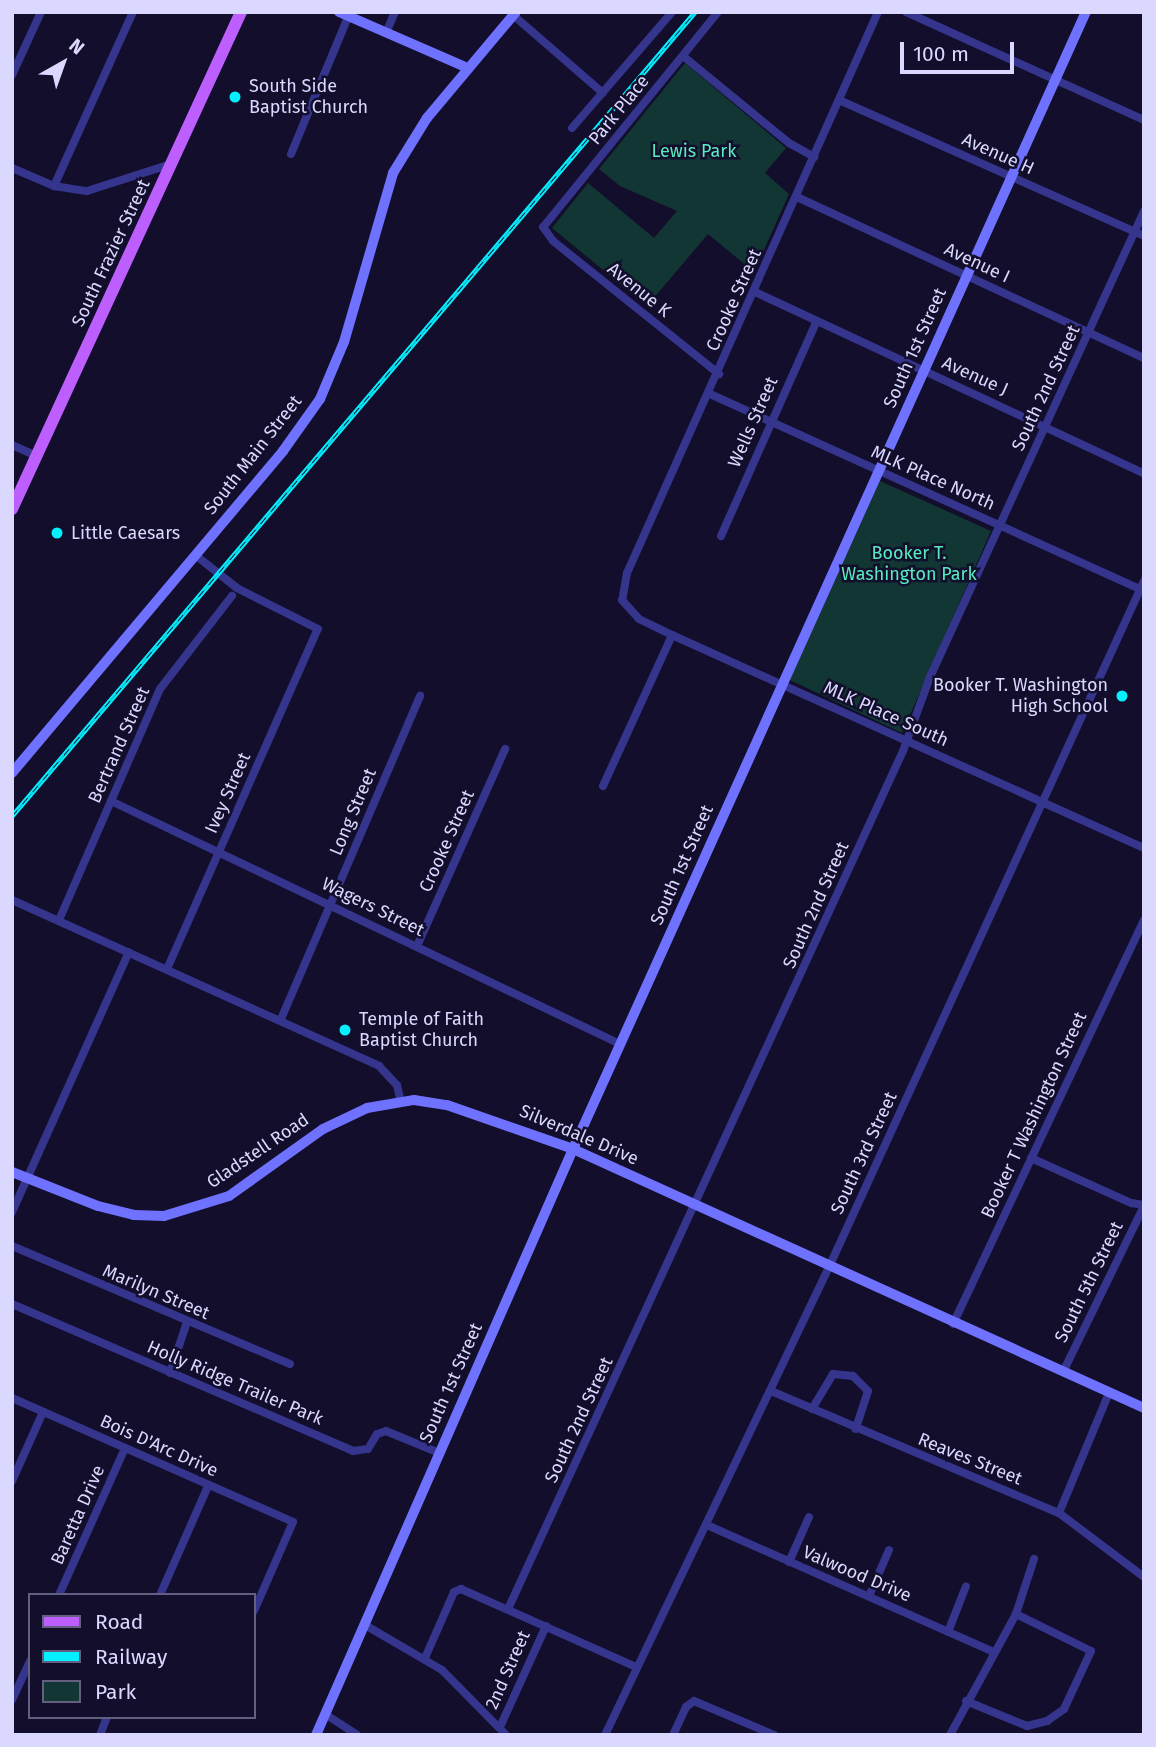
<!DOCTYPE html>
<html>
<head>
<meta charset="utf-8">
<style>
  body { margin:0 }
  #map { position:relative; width:1156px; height:1747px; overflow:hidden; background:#120e2b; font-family:"Fira Sans",sans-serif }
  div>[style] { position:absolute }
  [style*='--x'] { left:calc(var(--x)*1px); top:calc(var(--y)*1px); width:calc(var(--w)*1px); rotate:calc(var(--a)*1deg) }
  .green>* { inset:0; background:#113633 }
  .street>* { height:8px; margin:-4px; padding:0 4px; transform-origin:4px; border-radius:4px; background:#35358e }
  .secondary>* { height:10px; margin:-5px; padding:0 5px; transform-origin:5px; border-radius:5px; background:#6f71ff }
  .primary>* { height:12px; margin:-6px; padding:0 6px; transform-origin:6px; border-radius:6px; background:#bd5fff }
  .rail>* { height:5px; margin-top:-2.5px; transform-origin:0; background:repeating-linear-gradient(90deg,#120e2b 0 8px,#04f0ff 0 16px); box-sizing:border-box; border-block:2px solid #04f0ff }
  .dots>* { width:19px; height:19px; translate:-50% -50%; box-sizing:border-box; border:4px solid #120e2b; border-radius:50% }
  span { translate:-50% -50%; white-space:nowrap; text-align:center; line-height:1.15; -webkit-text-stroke:5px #120e2b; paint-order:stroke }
  .poi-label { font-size:18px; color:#dbd8ff }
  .left { translate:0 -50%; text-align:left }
  .right { translate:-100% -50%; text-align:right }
  .street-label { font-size:18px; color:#dbd8ff }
  .park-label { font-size:18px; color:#58ebc0 }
  .frame { position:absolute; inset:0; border:14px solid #dbd8ff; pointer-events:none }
  .legend { position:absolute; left:28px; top:1593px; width:228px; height:126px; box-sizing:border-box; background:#120e2b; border:2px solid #625f80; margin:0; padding:9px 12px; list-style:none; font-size:21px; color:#dbd8ff }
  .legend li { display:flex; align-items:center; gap:14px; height:35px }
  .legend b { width:35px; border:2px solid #625f80 }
  .north { position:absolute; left:28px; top:28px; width:70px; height:70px; -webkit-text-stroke:5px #120e2b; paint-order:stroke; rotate:40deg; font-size:19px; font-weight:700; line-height:28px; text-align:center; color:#dbd8ff }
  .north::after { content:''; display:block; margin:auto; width:24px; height:32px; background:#dbd8ff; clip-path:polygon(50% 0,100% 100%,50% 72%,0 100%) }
  .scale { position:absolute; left:900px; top:42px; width:114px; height:32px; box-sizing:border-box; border:4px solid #dbd8ff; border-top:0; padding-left:9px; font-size:21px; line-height:24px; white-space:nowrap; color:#dbd8ff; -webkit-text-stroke:5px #120e2b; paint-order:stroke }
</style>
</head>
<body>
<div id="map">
  <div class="green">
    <div style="clip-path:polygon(685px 63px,786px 148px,765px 173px,789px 194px,754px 272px,708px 234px,647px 306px,552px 228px,588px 183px,654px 238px,677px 211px,620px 186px,599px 169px)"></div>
    <div style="clip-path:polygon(880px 481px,991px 531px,902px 733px,790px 680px)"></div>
  </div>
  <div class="street">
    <div style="--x:718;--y:12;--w:277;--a:129.1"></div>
    <div style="--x:543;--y:227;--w:17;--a:54"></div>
    <div style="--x:553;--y:241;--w:213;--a:38.7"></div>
    <div style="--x:878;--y:12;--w:615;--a:114.1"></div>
    <div style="--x:627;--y:573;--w:27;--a:100"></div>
    <div style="--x:622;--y:600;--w:25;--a:48"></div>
    <div style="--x:639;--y:619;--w:37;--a:26"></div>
    <div style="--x:672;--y:635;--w:518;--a:24.29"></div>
    <div style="--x:906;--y:12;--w:261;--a:24.4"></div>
    <div style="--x:513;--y:15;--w:119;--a:40.9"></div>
    <div style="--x:386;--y:33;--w:23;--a:-67"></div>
    <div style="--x:683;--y:56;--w:137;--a:39.4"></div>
    <div style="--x:789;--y:143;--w:29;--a:29"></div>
    <div style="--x:12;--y:75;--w:69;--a:-65.3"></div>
    <div style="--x:839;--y:100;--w:334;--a:24"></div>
    <div style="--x:572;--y:128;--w:153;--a:-49.2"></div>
    <div style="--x:291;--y:154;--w:148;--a:-67.4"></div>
    <div style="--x:12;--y:168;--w:46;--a:23.2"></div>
    <div style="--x:54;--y:186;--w:33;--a:9"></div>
    <div style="--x:87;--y:191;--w:88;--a:-17.8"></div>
    <div style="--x:54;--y:186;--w:191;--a:-65.6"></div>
    <div style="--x:797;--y:197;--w:383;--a:24.9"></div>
    <div style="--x:755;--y:292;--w:429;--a:25"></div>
    <div style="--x:710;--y:394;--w:477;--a:24.4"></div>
    <div style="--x:12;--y:445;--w:27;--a:24"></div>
    <div style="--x:721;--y:536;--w:233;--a:-66"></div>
    <div style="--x:603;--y:786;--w:166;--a:-65.4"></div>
    <div style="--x:111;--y:801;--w:564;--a:25.52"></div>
    <div style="--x:12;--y:900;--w:403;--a:24.3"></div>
    <div style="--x:379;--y:1066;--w:26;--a:47"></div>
    <div style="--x:397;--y:1085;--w:17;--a:77"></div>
    <div style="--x:59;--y:920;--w:252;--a:-66.4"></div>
    <div style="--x:160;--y:689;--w:118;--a:-52.3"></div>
    <div style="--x:417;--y:946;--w:216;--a:-65.9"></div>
    <div style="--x:167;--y:969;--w:372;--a:-66.1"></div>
    <div style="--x:318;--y:629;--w:91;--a:-153.2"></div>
    <div style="--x:237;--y:588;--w:53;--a:-141.8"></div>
    <div style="--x:281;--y:1019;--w:352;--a:-66.7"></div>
    <div style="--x:1031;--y:1158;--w:110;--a:24.2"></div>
    <div style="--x:1131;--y:1203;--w:13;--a:9"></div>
    <div style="--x:12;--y:1212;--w:285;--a:-65.8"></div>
    <div style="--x:12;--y:1246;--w:302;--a:23"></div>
    <div style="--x:12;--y:1304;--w:371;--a:23.3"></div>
    <div style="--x:353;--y:1451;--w:15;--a:-8"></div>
    <div style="--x:368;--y:1449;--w:17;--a:-59"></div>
    <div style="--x:377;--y:1434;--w:9;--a:-18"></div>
    <div style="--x:386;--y:1431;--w:57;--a:22.5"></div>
    <div style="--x:953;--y:1324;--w:447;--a:-64.7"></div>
    <div style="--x:1063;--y:1372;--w:185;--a:-64"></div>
    <div style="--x:170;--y:1373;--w:54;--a:-71.6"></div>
    <div style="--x:771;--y:1391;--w:313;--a:23"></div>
    <div style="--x:1059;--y:1513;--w:106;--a:37"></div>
    <div style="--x:12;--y:1398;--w:307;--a:23.8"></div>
    <div style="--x:293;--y:1522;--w:97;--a:113.7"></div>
    <div style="--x:812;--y:1409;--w:41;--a:-59"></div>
    <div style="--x:833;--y:1374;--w:20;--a:6"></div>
    <div style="--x:853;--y:1376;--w:21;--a:45"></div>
    <div style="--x:868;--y:1391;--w:40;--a:108"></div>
    <div style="--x:12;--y:1481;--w:76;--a:-65.8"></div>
    <div style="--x:1059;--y:1513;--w:130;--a:-67.4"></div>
    <div style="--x:707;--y:1525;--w:314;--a:23.9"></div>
    <div style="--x:789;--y:1562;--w:49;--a:-66"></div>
    <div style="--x:59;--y:1595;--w:161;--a:-65.8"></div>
    <div style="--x:160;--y:1595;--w:119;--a:-66.2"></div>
    <div style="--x:869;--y:1596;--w:50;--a:-66.5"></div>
    <div style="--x:508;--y:1609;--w:945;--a:-65.28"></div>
    <div style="--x:903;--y:751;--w:79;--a:-70"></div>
    <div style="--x:930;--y:677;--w:513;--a:-65.33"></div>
    <div style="--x:365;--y:1625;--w:89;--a:30.3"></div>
    <div style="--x:442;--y:1670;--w:91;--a:45.4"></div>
    <div style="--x:948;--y:1632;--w:49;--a:-68.6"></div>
    <div style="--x:425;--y:1658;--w:72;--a:-66.3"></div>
    <div style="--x:454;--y:1592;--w:8;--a:-23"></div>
    <div style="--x:461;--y:1589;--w:192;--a:24"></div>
    <div style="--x:12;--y:1700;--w:43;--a:-65.2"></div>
    <div style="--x:966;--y:1701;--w:66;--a:22.3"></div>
    <div style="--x:1027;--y:1726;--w:21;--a:-14"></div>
    <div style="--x:1047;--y:1721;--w:21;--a:-35"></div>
    <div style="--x:1064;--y:1709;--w:64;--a:-65"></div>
    <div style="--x:1091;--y:1651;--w:84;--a:-153.7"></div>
    <div style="--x:325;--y:1714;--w:38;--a:33"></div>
    <div style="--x:500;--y:1727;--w:111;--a:-65.5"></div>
    <div style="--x:100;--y:1735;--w:19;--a:-69"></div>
    <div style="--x:605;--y:1735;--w:519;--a:-64.42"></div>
    <div style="--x:829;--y:1267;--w:755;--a:-65.34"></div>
    <div style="--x:673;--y:1735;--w:31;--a:-65"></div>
    <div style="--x:686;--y:1707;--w:10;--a:-37"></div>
    <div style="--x:694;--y:1701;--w:87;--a:23"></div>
    <div style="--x:950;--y:1735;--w:138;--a:-61.4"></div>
    <div style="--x:1016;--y:1614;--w:58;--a:-71.9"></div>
  </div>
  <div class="secondary">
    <div style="--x:339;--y:12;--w:141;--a:23.5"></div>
    <div style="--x:12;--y:773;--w:421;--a:-49.9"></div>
    <div style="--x:283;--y:451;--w:64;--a:-54.6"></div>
    <div style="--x:320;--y:399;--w:62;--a:-67.2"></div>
    <div style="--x:344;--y:342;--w:176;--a:-73.8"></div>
    <div style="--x:393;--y:173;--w:65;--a:-58.3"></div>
    <div style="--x:427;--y:118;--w:138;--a:-50"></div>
    <div style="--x:12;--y:1172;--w:92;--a:21.6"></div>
    <div style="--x:98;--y:1206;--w:37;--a:14"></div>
    <div style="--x:134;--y:1215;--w:30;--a:2"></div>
    <div style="--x:164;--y:1216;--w:68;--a:-17.1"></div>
    <div style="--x:229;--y:1196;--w:115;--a:-35.5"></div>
    <div style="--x:323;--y:1129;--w:49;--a:-25.5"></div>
    <div style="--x:367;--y:1108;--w:48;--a:-9.7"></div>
    <div style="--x:414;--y:1100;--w:33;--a:9"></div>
    <div style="--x:447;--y:1105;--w:133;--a:19.2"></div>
    <div style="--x:573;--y:1149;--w:627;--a:24.4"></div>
    <div style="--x:316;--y:1735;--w:640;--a:-66.32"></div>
    <div style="--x:573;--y:1149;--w:1247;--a:-65.72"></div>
  </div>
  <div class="primary">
    <div style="--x:12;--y:509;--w:547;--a:-65.26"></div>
  </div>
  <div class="rail">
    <div style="--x:12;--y:816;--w:1055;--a:-49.65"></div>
  </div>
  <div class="dots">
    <div style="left:235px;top:97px;background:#04f0ff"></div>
    <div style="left:57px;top:533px;background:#04f0ff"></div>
    <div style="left:1122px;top:696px;background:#04f0ff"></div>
    <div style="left:345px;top:1030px;background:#04f0ff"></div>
  </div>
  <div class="poi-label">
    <span class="left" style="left:249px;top:97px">South Side<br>Baptist Church</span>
    <span class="left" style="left:71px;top:533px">Little Caesars</span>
    <span class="right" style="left:1108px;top:696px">Booker T. Washington<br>High School</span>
    <span class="left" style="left:359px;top:1030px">Temple of Faith<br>Baptist Church</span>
  </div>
  <div class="street-label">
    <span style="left:619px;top:110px;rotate:-51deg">Park Place</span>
    <span style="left:998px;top:154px;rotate:24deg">Avenue H</span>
    <span style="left:111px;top:253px;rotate:-65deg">South Frazier Street</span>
    <span style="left:977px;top:263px;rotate:25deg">Avenue I</span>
    <span style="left:639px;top:290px;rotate:39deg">Avenue K</span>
    <span style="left:734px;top:300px;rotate:-66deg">Crooke Street</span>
    <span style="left:915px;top:348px;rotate:-66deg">South 1st Street</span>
    <span style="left:975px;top:376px;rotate:24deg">Avenue J</span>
    <span style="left:1046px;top:388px;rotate:-65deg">South 2nd Street</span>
    <span style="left:753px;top:422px;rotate:-66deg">Wells Street</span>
    <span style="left:253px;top:455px;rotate:-52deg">South Main Street</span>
    <span style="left:933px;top:478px;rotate:24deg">MLK Place North</span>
    <span style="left:886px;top:714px;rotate:24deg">MLK Place South</span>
    <span style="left:119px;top:745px;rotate:-66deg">Bertrand Street</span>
    <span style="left:228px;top:793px;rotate:-66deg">Ivey Street</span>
    <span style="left:353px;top:812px;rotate:-67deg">Long Street</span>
    <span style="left:447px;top:841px;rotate:-66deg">Crooke Street</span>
    <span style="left:682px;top:865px;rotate:-66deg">South 1st Street</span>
    <span style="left:816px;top:905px;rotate:-66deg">South 2nd Street</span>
    <span style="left:373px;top:907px;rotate:26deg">Wagers Street</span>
    <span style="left:1034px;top:1115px;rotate:-65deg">Booker T Washington Street</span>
    <span style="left:579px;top:1135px;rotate:23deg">Silverdale Drive</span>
    <span style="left:258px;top:1151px;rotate:-34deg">Gladstell Road</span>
    <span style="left:864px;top:1153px;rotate:-65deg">South 3rd Street</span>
    <span style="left:1089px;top:1282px;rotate:-64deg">South 5th Street</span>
    <span style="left:156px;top:1292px;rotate:23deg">Marilyn Street</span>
    <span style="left:235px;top:1383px;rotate:23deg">Holly Ridge Trailer Park</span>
    <span style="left:451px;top:1383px;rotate:-66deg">South 1st Street</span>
    <span style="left:579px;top:1420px;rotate:-65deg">South 2nd Street</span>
    <span style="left:159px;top:1446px;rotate:24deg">Bois D'Arc Drive</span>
    <span style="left:970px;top:1459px;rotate:22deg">Reaves Street</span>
    <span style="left:78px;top:1515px;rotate:-66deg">Baretta Drive</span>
    <span style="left:857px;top:1574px;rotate:23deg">Valwood Drive</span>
    <span style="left:508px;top:1670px;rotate:-66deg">2nd Street</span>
  </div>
  <div class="park-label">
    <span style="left:694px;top:151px">Lewis Park</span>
    <span style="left:909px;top:564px">Booker T.<br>Washington Park</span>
  </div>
  <div class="frame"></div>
  <ul class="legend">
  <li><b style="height:9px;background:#bd5fff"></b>Road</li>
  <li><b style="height:9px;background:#04f0ff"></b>Railway</li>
  <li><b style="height:19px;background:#113633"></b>Park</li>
  </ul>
  <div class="north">N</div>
  <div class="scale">100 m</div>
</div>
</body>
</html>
